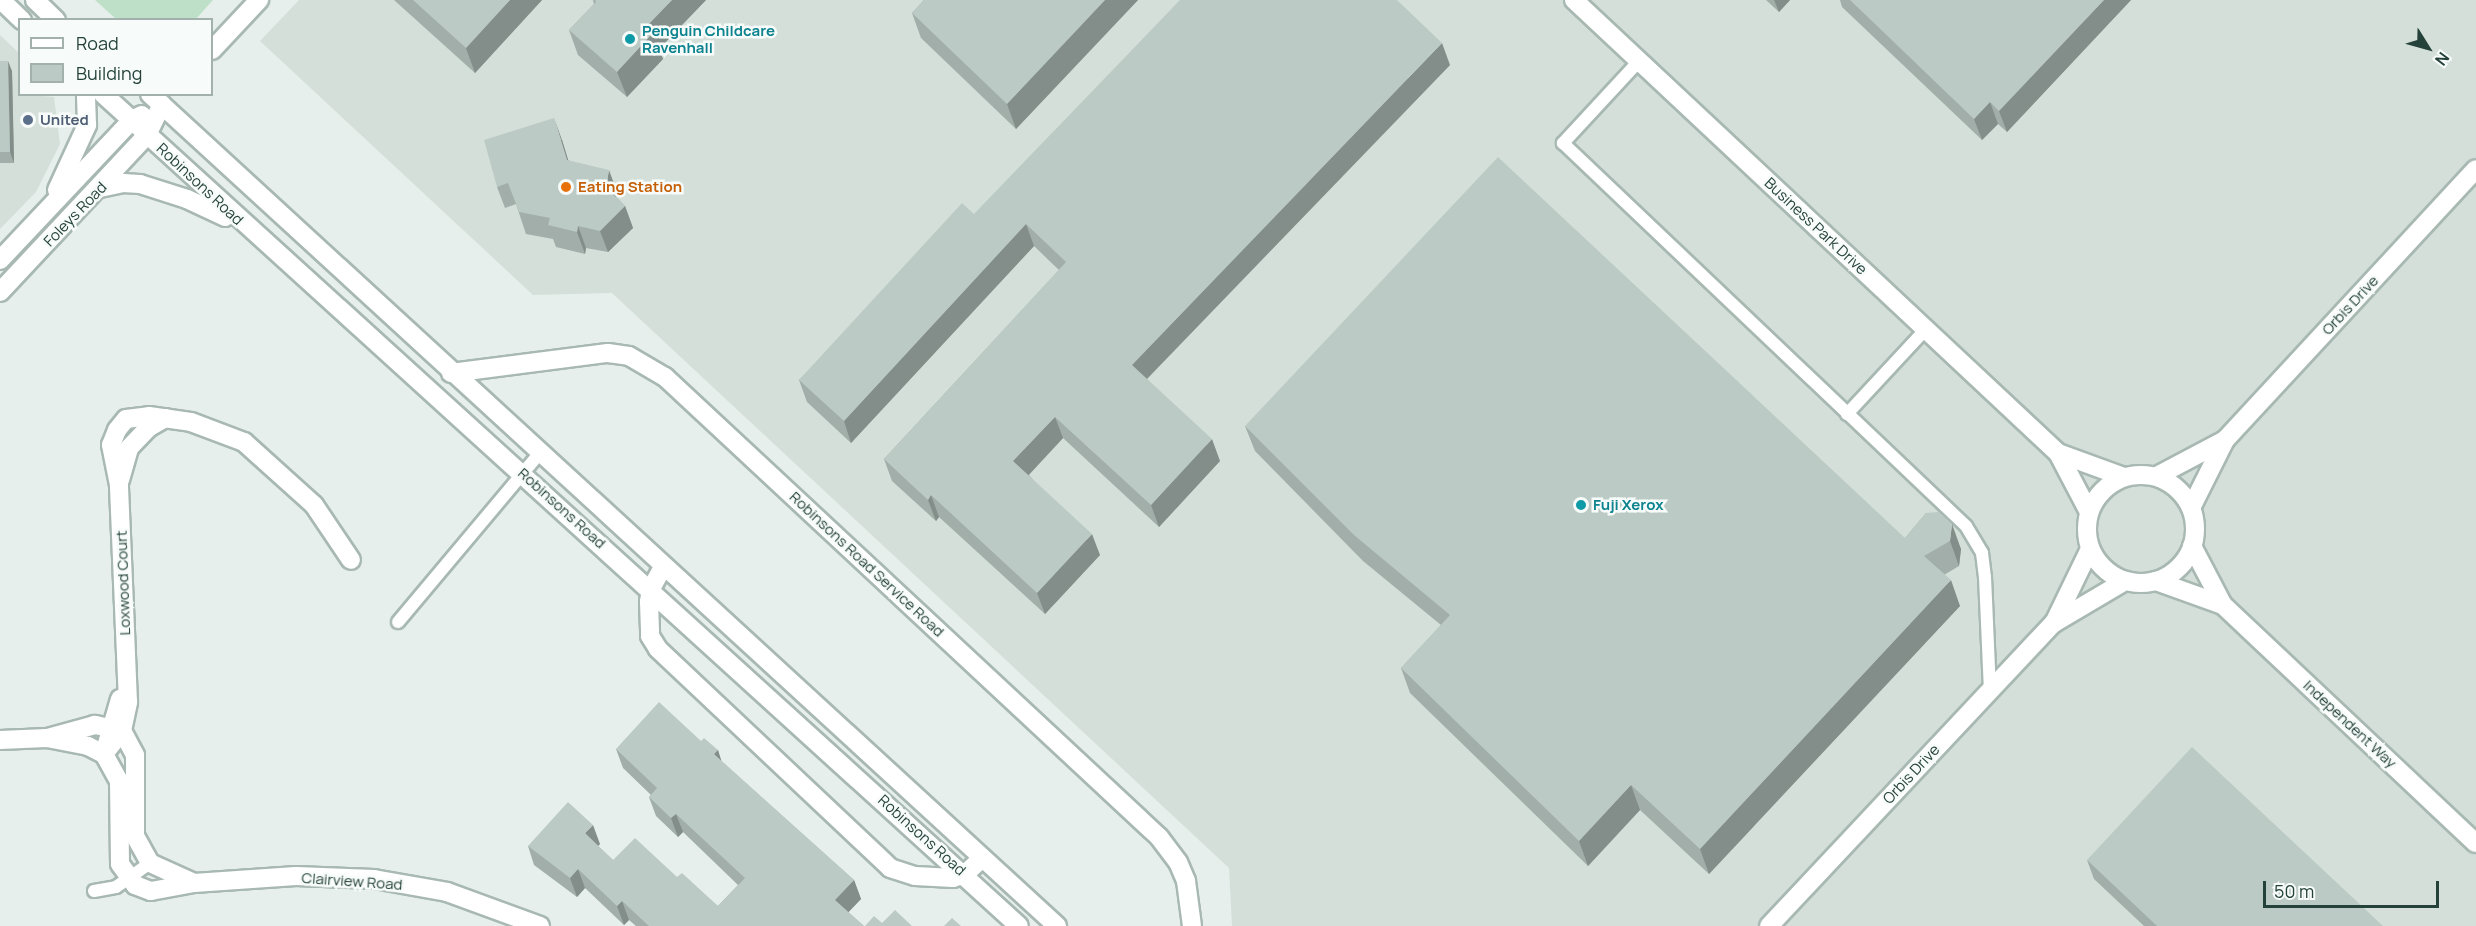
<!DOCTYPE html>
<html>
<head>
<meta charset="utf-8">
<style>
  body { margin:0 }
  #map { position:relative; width:2476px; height:926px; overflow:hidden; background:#e6efeb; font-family:Manrope,sans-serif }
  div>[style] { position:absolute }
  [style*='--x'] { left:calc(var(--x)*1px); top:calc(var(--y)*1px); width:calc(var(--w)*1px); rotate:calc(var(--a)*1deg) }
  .built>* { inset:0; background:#d4dfda }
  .green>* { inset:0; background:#bfe0c8 }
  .roads { filter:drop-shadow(2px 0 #a8b8b2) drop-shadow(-2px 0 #a8b8b2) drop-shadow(0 2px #a8b8b2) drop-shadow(0 -2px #a8b8b2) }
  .lane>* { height:12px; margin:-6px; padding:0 6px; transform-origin:6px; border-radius:6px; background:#fff }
  .street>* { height:18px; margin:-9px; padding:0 9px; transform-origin:9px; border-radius:9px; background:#fff }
  .street>.ring { margin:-9px; padding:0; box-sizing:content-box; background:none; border:18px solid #fff; border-radius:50% }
  .secondary>* { height:18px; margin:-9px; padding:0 9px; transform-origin:9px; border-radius:9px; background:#fff }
  .wall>* { inset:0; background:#a1aea9 }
  .shaded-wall>* { inset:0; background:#838d89 }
  .building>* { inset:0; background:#bbcac4 }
  .dots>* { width:16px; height:16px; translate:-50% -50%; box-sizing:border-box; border:3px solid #f7fbf9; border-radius:50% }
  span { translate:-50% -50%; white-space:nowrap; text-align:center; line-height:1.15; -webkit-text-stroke:5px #f7fbf9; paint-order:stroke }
  .culture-label { font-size:15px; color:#0d838f; font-weight:700 }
  .left { translate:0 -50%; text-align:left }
  .service-label { font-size:15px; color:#4e5e75; font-weight:700 }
  .street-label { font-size:15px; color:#24423a }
  .food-label { font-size:15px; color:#c56008; font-weight:700 }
  .legend { position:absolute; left:18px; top:18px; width:195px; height:78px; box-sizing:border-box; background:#f7fbf9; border:2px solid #a3b1ad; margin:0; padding:8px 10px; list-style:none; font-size:18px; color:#24423a }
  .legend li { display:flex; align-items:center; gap:12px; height:30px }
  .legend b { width:30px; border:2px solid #a3b1ad }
  .north { position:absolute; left:2398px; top:18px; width:60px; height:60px; -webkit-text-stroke:4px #f7fbf9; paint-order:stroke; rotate:127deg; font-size:16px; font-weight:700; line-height:24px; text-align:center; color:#24423a }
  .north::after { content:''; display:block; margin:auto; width:21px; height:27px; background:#24423a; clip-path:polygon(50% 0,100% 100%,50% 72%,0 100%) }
  .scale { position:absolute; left:2263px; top:881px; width:176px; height:27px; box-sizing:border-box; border:3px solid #24423a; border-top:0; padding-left:8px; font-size:18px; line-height:21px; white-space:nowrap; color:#24423a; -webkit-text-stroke:4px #f7fbf9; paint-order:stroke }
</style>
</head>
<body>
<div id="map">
  <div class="built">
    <div style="clip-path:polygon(299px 0,2476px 0,2476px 926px,1232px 926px,1229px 868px,612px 293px,533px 295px,260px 41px)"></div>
    <div style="clip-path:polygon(0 35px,19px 53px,20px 94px,54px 97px,60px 144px,36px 192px,0 229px)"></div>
  </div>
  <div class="green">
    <div style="clip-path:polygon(95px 0,213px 0,195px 20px,116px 19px)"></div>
  </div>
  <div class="roads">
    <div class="lane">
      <div style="--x:1639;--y:61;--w:112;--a:132.8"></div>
      <div style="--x:1563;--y:143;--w:556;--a:43.54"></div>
      <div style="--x:1966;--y:526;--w:31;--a:59"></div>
      <div style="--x:1982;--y:553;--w:24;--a:83"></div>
      <div style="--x:1985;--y:577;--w:114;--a:87.5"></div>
      <div style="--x:1847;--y:414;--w:116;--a:-47.1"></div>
      <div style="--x:398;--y:622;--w:219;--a:-50"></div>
      <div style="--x:94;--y:891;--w:22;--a:-10"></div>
      <div style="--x:116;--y:887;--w:42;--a:-35.2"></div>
    </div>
    <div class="street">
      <div style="--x:1574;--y:0;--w:663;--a:43.11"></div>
      <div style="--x:2058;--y:453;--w:67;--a:62.3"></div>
      <div style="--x:212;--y:50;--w:69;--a:-46.8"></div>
      <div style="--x:451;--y:373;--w:158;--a:-7.3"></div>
      <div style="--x:608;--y:353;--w:21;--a:8"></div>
      <div style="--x:629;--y:356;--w:42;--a:30.3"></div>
      <div style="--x:665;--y:377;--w:675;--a:42.96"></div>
      <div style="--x:1159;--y:837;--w:31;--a:53"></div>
      <div style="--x:1178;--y:862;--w:21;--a:67"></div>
      <div style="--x:1186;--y:881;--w:45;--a:82.4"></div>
      <div style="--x:2058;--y:453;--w:70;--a:20"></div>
      <div class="ring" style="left:2087px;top:475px;width:90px;height:90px"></div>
      <div style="--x:2157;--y:476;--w:77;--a:-27.9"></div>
      <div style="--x:120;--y:480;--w:33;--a:-74"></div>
      <div style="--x:129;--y:448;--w:28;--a:-46"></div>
      <div style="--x:148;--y:428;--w:20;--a:-30"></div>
      <div style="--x:2191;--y:508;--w:76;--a:-63.4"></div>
      <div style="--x:2225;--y:440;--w:369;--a:-47.2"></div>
      <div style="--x:2192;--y:546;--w:67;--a:62.3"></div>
      <div style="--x:2223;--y:605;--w:347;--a:43.3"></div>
      <div style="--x:663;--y:567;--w:25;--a:119"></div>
      <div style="--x:651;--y:589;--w:13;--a:99"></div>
      <div style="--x:649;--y:602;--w:34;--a:88"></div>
      <div style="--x:650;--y:636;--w:15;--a:58"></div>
      <div style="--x:658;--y:649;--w:319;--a:43.3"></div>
      <div style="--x:890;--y:868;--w:26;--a:18"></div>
      <div style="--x:915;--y:876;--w:38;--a:3"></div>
      <div style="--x:953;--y:878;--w:13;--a:-18"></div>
      <div style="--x:965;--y:874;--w:23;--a:-43"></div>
      <div style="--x:2156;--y:581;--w:71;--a:19.7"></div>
      <div style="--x:2054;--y:623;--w:82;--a:-30.6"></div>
      <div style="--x:120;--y:699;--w:57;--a:106.2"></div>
      <div style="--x:104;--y:754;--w:31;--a:61"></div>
      <div style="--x:119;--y:781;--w:83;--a:89.3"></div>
      <div style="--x:120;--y:864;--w:26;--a:54"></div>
      <div style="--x:135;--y:885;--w:17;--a:21"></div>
      <div style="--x:151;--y:891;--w:44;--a:-10.5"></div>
      <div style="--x:194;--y:883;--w:102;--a:-3.9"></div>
      <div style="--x:296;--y:876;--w:78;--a:2.2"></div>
      <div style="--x:374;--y:879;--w:74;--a:10.1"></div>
      <div style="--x:447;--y:892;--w:99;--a:20.1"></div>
      <div style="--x:0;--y:740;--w:47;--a:-2.4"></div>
      <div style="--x:47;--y:738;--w:42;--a:11"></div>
      <div style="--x:88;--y:746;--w:18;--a:27"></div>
      <div style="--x:104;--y:754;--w:29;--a:-52"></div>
      <div style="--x:122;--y:731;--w:28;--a:-167"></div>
      <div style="--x:95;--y:725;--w:50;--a:164.8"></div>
      <div style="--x:194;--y:883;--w:48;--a:-155.6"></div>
      <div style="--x:150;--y:863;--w:31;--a:-119"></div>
      <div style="--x:135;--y:836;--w:81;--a:-90"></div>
      <div style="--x:135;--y:755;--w:27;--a:-118"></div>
      <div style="--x:122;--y:731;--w:30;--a:-78"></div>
      <div style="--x:128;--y:702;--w:217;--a:-92.4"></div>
      <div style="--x:119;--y:485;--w:41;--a:-101.3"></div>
      <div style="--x:111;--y:445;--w:16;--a:-68"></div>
      <div style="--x:117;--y:430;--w:14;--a:-51"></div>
      <div style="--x:126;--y:419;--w:23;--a:-7"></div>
      <div style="--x:149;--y:416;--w:42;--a:8.1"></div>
      <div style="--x:191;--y:422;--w:57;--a:20.7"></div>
      <div style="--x:244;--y:442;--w:94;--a:42"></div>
      <div style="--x:314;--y:505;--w:66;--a:56.1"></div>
      <div style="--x:1769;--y:926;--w:416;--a:-46.8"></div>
      <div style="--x:2054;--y:623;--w:82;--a:-64.1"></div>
    </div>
    <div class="secondary">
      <div style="--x:1;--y:0;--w:29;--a:44"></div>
      <div style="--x:35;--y:0;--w:29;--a:44"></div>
      <div style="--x:103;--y:94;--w:1237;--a:42.25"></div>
      <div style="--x:150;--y:94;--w:1231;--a:42.53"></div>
      <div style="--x:100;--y:188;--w:24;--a:-12"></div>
      <div style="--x:123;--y:183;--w:17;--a:3"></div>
      <div style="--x:140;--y:184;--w:49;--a:17.7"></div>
      <div style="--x:187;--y:199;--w:42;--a:25.3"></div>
      <div style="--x:57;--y:190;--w:72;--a:-65.2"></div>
      <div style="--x:87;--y:125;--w:31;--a:-92"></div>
      <div style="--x:0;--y:260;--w:192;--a:-46.7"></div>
      <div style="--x:132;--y:120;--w:11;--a:-27"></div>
      <div style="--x:0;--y:292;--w:215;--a:-46.9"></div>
      <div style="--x:147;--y:135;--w:34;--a:-64"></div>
    </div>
  </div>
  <div class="wall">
    <div style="clip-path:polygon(394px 0,542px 0,475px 73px)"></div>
    <div style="clip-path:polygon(593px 0,706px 0,659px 49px,663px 59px,627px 97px,578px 55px,569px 30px,594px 4px)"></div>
    <div style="clip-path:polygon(924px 0,1138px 0,1016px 129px,921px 38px,912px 13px)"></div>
    <div style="clip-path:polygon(1766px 0,1790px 0,1779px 12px)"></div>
    <div style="clip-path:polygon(1840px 0,2131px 0,2007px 132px,1998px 124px,1982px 140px,1842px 7px)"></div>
    <div style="clip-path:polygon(0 61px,12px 71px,14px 163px,0 163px)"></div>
    <div style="clip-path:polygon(1450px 65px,1147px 379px,1220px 461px,1159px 527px,1063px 438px,1029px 475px,1100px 555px,1045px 614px,939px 517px,936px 521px,892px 481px,884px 459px,1059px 270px,1034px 246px,851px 443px,807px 402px,799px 380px,974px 214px)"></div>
    <div style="clip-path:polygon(562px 140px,568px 160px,617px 192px,616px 197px,625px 206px,633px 228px,608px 252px,586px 248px,585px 254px,556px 247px,553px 239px,526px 234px,516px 204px,505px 208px,497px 187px)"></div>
    <div style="clip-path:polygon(1245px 426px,1905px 538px,1926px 513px,1961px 549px,1959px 566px,1944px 575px,1960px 606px,1709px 874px,1640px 810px,1588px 866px,1410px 693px,1401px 668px,1441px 625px,1363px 561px,1255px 451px)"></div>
    <div style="clip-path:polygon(701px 741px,718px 750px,721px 761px,854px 880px,861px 899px,848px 912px,864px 926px,636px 926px,629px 920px,624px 925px,585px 888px,577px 897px,534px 865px,528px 846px,600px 844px,598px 846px,613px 860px,677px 877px,718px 906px,738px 885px,683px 832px,678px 837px,656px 816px,649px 797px,651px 795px,623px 768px,616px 749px)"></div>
    <div style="clip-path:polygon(2087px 860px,2383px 926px,2144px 926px,2094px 879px)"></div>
  </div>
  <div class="shaded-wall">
    <div style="clip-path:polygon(510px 0,542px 0,475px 73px,466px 48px)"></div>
    <div style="clip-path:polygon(672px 0,706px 0,659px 49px,663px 59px,627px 97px,617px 72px,646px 27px)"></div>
    <div style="clip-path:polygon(1105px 0,1138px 0,1016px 129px,1007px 104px)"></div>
    <div style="clip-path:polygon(1774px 0,1790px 0,1779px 12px)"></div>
    <div style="clip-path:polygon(2104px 0,2131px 0,2007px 132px,1999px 111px)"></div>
    <div style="clip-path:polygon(1442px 43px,1450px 65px,1140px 386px,1132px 365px)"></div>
    <div style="clip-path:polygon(8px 61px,12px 71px,14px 163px,10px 152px)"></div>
    <div style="clip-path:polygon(1990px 102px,1998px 124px,1982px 140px,1974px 119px)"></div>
    <div style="clip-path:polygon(554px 118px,562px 140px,575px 182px,567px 160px)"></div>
    <div style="clip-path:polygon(609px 170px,617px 192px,614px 208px,606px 187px)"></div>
    <div style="clip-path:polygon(625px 206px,633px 228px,608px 252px,600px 231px)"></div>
    <div style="clip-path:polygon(1026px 224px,1034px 246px,851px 443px,844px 421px)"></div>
    <div style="clip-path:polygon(578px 226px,586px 248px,585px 254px,577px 232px)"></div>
    <div style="clip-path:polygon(1055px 417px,1063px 438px,1021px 483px,1013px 461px)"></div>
    <div style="clip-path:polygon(1212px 439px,1220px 461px,1159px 527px,1151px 505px)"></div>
    <div style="clip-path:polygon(931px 495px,939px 517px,936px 521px,928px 500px)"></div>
    <div style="clip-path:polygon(1952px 524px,1961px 549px,1959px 566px,1950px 541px)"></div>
    <div style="clip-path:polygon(1092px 534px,1100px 555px,1045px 614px,1037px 593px)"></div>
    <div style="clip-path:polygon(1951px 580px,1960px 606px,1709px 874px,1700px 849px)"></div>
    <div style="clip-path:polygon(718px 750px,724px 769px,714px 754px)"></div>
    <div style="clip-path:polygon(1631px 785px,1640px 810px,1588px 866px,1579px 841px)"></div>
    <div style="clip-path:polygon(676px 814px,683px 832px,678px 837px,671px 818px)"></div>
    <div style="clip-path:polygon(593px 825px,600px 844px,592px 852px,585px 833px)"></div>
    <div style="clip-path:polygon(578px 869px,585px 888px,577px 897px,570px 878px)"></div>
    <div style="clip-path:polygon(854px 880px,861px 899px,842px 919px,835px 900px)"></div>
    <div style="clip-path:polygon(622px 901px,629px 920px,624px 925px,617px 906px)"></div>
  </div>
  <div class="building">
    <div style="clip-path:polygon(413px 0,510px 0,466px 48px)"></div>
    <div style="clip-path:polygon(595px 0,672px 0,646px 27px,653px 33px,617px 72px,569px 30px,596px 2px)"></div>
    <div style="clip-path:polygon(924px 0,1105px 0,1007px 104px,912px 13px)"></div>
    <div style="clip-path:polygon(1180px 0,1397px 0,1442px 43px,1132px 365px,1212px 439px,1151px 505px,1055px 417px,1013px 461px,1092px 534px,1037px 593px,931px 495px,928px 500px,884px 459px,1066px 262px,1026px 224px,844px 421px,799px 380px,962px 203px,974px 214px)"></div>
    <div style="clip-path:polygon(1850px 0,2104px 0,1999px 111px,1990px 102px,1974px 119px)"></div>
    <div style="clip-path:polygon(0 61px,8px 61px,10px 152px,0 152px)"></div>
    <div style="clip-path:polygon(554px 118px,567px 160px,609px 170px,606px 187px,625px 206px,600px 231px,578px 226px,577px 232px,548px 225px,550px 218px,519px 212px,508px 183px,497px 187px,484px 140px)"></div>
    <div style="clip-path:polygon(1498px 157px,1905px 538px,1926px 513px,1938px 512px,1952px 524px,1950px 541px,1924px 556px,1951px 580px,1700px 849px,1631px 785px,1579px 841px,1401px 668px,1450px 615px,1354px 535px,1245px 426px)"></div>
    <div style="clip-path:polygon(659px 702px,701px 741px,704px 738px,718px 750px,714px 754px,854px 880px,835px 900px,864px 926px,649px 926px,622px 901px,617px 906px,578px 869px,570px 878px,528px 846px,568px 802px,593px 825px,585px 833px,613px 860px,635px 838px,677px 877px,682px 873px,718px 906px,745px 878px,676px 814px,671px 818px,649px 797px,657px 788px,616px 749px)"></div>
    <div style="clip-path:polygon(2192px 747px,2383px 926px,2157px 926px,2087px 860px)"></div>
    <div style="clip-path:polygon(895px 910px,912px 926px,865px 926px,874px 916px,882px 923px)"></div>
    <div style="clip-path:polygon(952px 918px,961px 926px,944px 926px)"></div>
  </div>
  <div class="dots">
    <div style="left:630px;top:39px;background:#0f9aa8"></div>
    <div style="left:28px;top:120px;background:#5c6f8a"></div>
    <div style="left:566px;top:187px;background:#e8710a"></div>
    <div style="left:1581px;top:505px;background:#0f9aa8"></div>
  </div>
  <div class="culture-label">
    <span class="left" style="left:642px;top:39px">Penguin Childcare<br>Ravenhall</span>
    <span class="left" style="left:1593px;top:505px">Fuji Xerox</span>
  </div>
  <div class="service-label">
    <span class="left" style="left:40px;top:120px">United</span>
  </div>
  <div class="street-label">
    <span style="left:200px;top:184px;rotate:43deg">Robinsons Road</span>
    <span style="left:75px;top:214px;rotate:-46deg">Foleys Road</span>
    <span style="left:1816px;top:226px;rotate:43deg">Business Park Drive</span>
    <span style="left:2350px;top:305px;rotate:-47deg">Orbis Drive</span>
    <span style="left:562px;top:508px;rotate:42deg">Robinsons Road</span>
    <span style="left:867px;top:564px;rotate:43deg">Robinsons Road Service Road</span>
    <span style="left:123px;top:583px;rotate:-92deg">Loxwood Court</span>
    <span style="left:2350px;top:724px;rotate:43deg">Independent Way</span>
    <span style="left:1911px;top:774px;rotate:-47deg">Orbis Drive</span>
    <span style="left:922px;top:835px;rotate:42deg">Robinsons Road</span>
    <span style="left:352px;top:881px;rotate:4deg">Clairview Road</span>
  </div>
  <div class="food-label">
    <span class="left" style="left:578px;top:187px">Eating Station</span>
  </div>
  <ul class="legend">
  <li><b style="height:8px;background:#fff"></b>Road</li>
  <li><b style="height:16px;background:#bbcac4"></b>Building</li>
  </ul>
  <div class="north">N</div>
  <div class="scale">50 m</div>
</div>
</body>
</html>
